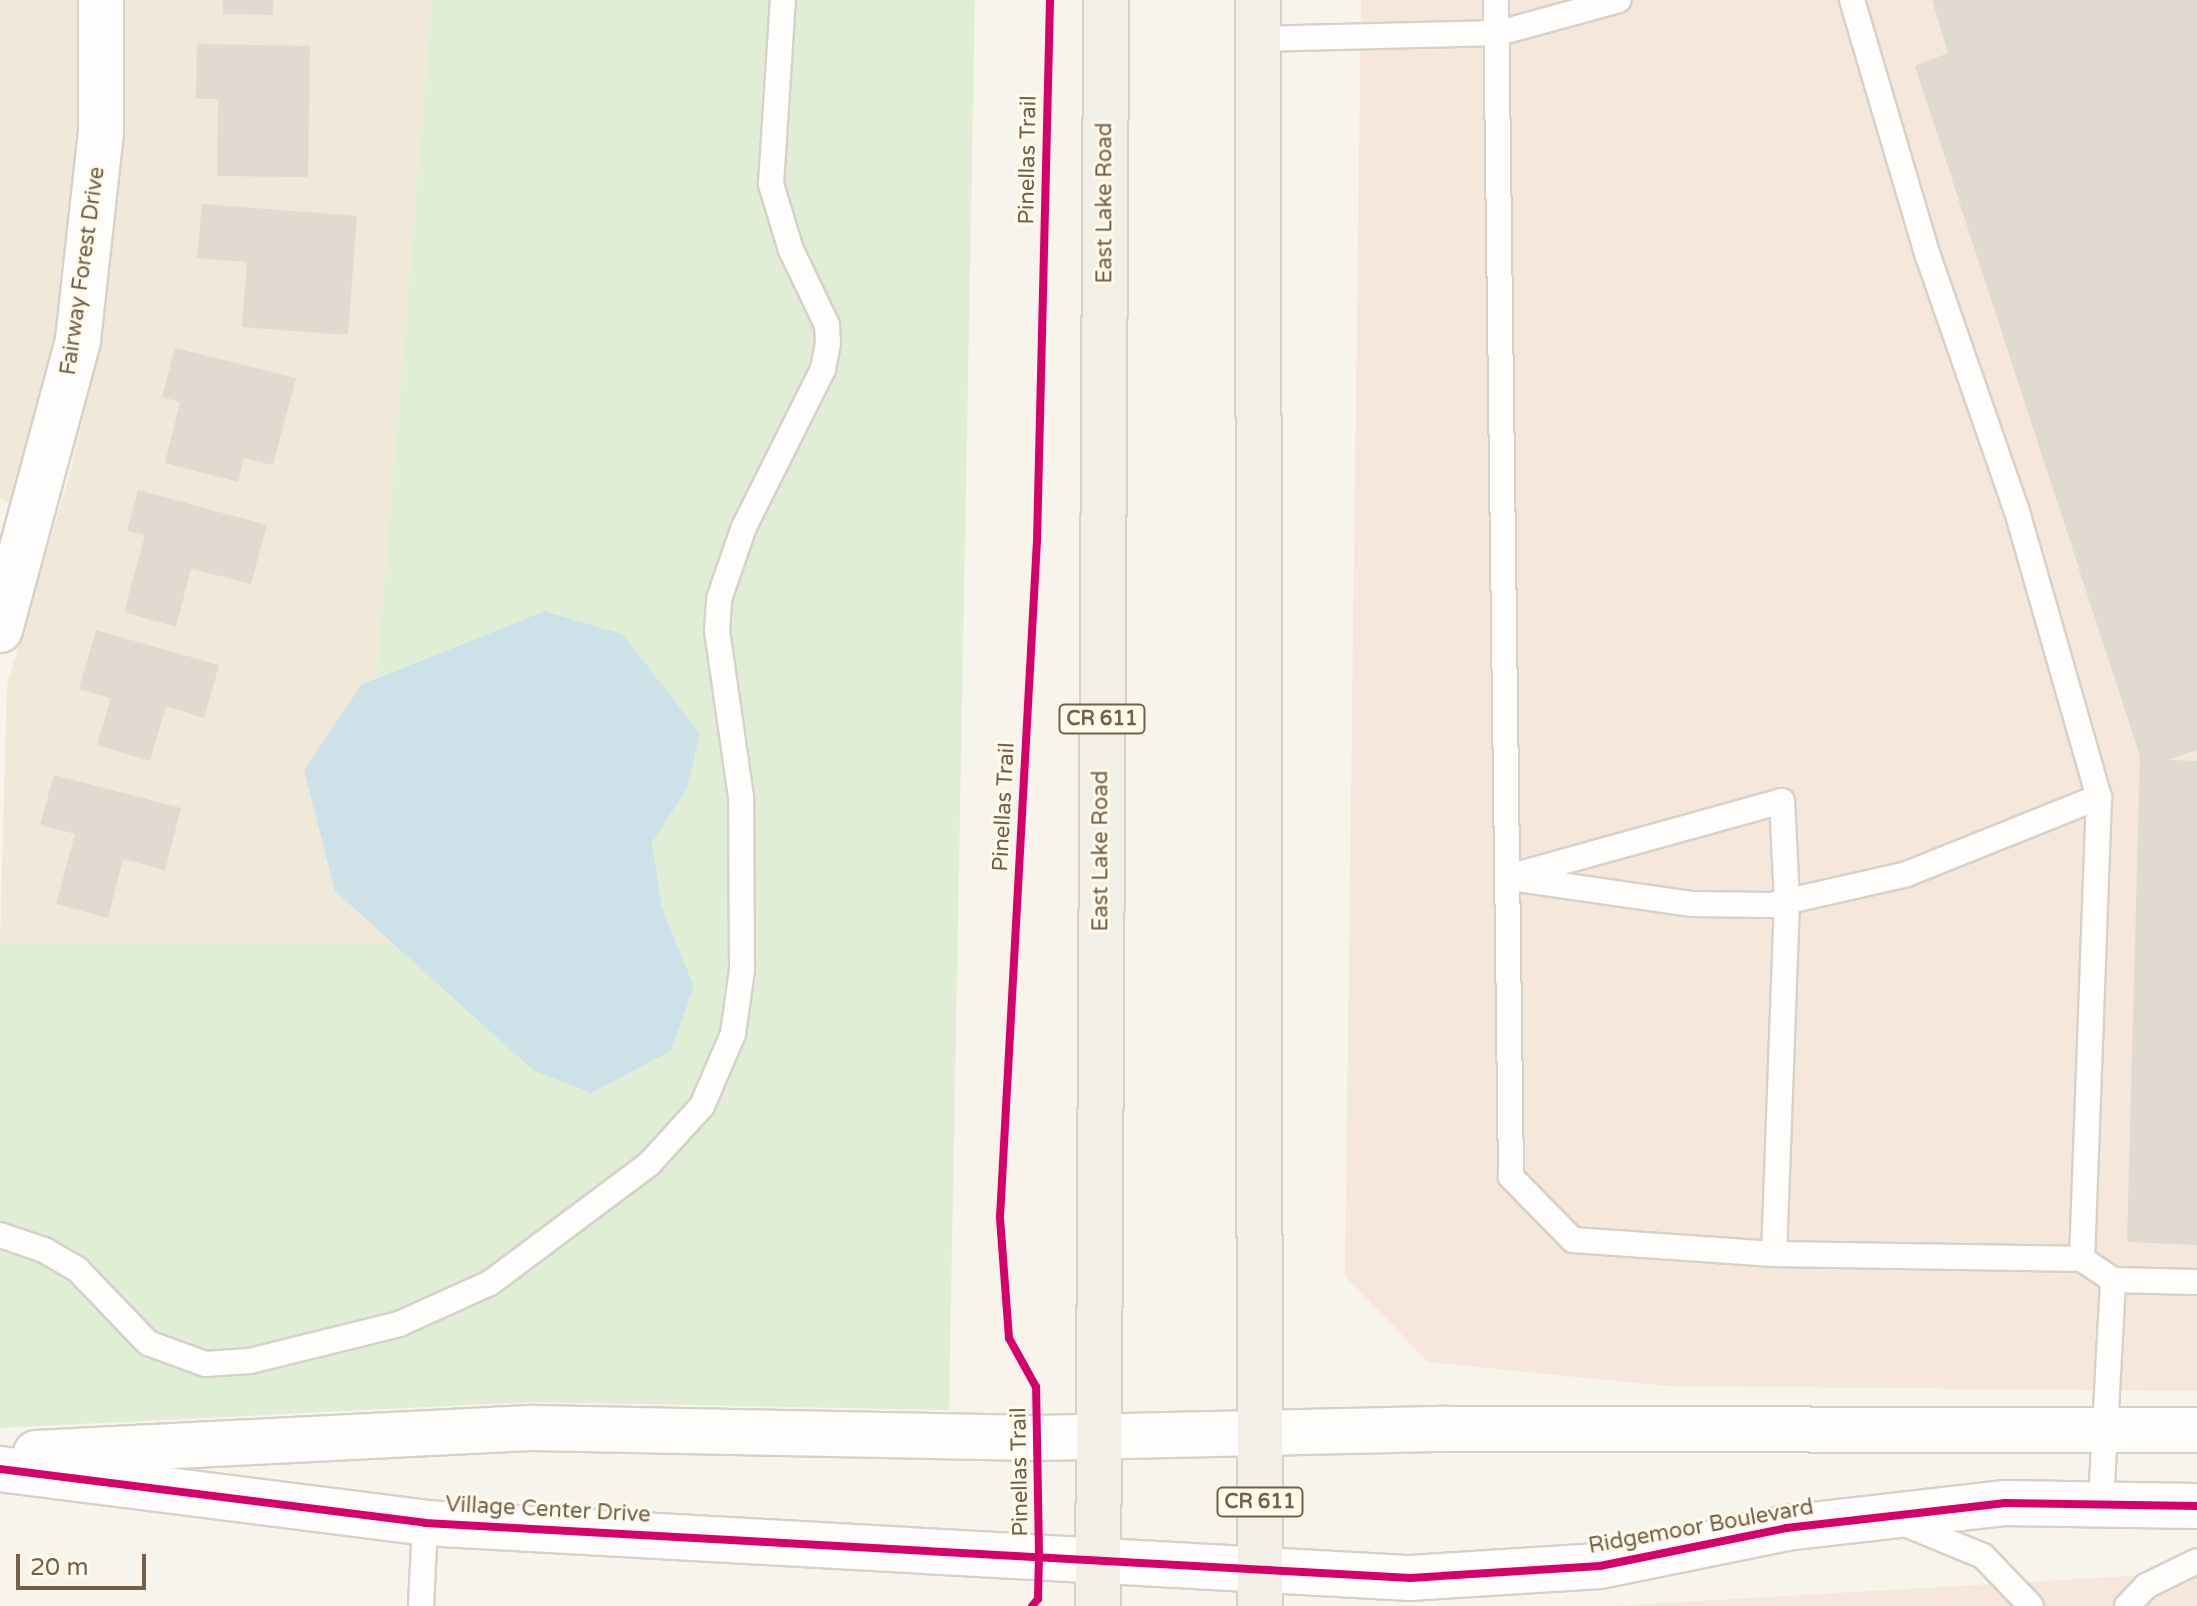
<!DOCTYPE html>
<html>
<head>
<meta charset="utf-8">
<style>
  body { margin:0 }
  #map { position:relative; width:2197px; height:1606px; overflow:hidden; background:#f7f4eb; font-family:"Varela Round",sans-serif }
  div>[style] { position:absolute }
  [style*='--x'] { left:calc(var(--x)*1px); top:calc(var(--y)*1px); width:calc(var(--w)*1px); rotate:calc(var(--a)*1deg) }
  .residential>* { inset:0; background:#f0e8d9 }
  .commercial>* { inset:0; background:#f5e7dc }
  .green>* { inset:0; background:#e1eed6 }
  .water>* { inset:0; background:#cde2e8 }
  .building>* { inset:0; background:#e1dad0 }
  .roads { filter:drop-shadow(2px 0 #d6d1c9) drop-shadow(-2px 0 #d6d1c9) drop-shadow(0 2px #d6d1c9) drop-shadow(0 -2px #d6d1c9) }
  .lane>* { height:24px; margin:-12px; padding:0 12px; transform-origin:12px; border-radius:12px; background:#fefdfc }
  .street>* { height:44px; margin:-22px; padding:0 22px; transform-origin:22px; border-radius:22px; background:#fefdfc }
  .secondary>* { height:44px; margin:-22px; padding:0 22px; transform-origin:22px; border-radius:22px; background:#fefdfc }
  .primary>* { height:44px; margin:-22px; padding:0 22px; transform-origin:22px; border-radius:22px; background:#f2efe6 }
  .cycleway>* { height:8px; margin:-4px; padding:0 4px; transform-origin:4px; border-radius:4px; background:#d6006c }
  span { translate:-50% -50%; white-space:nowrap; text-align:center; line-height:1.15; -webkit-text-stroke:6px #fffaec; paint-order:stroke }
  .shield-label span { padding:2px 6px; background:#fffaec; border:2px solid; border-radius:6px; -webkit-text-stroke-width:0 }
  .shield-label { font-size:20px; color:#755f4b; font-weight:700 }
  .street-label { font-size:22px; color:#755f4b }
  .scale { position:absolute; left:16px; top:1554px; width:130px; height:36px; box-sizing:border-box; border:4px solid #755f4b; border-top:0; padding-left:10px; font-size:24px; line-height:28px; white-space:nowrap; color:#755f4b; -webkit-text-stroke:6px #fffaec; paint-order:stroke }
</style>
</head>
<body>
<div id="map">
  <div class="residential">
    <div style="clip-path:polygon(0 0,79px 0,79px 130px,56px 335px,13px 505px,0 499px)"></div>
    <div style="clip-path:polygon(123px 0,432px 0,376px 678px,362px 684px,335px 891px,394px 943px,0 944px,7px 685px,69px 477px,100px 342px,124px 135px)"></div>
  </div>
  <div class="commercial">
    <div style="clip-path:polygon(1361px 0,2197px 0,2197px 1391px,1667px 1386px,1428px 1362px,1345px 1276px)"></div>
    <div style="clip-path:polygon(2197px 1572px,2197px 1606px,1615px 1606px)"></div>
  </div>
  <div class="green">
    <div style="clip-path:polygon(432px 0,975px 0,949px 1410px,532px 1402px,0 1428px,0 944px,394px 943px,534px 1070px,590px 1093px,671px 1051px,694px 986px,662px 908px,652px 843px,687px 789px,700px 734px,623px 634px,544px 611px,376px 678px)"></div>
  </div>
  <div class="water">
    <div style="clip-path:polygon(544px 611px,623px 634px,700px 734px,687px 789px,652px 843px,662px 908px,694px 986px,671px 1051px,591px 1093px,534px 1071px,335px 891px,304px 770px,362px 684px)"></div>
  </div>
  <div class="building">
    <div style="clip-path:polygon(223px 0,273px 0,273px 15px,223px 14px)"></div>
    <div style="clip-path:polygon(1932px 0,2197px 0,2197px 750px,2168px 760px,2197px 761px,2197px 1245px,2127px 1242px,2140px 756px,1915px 66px,1948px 53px)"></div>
    <div style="clip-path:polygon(197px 44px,310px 46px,308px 177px,217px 176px,218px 99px,196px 99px)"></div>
    <div style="clip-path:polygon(202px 204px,357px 216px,348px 335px,242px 327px,247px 262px,197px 258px)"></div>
    <div style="clip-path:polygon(175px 348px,296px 378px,273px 465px,244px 458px,238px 482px,165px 463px,180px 402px,162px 397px)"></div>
    <div style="clip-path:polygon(138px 490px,267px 525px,251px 584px,191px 569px,176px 627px,124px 612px,145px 535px,127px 531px)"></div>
    <div style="clip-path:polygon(96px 630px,219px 665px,204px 718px,166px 706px,150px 761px,97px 745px,111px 698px,79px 689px)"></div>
    <div style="clip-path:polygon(54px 775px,181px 808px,165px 870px,123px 859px,108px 918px,56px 904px,75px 834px,40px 825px)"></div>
  </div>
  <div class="roads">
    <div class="lane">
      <div style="--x:1496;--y:0;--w:1177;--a:89.27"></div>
      <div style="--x:1511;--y:1177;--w:88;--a:45.5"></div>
      <div style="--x:1573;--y:1240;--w:201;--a:4"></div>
      <div style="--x:1774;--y:1254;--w:308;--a:0.9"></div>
      <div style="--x:2082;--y:1259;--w:37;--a:34"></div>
      <div style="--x:2113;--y:1280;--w:84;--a:1.4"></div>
      <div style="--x:1852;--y:0;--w:267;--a:73.5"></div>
      <div style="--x:1928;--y:256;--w:267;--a:70.8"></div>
      <div style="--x:2016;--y:508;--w:301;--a:74"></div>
      <div style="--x:2099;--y:797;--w:462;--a:92.1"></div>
      <div style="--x:1257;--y:39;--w:242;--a:-1.4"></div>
      <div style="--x:1499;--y:33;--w:124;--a:-15.4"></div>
      <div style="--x:1508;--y:877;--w:284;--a:-15.5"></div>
      <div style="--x:1782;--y:801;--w:100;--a:87.1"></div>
      <div style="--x:1787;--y:901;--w:353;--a:92.1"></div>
      <div style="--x:1518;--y:879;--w:176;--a:8.2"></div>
      <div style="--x:1692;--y:904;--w:79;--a:0.7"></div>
      <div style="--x:1771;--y:905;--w:139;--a:-12.8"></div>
      <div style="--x:1907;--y:874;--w:207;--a:-21.9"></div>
      <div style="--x:0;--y:1235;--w:46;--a:18.8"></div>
      <div style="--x:44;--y:1250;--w:39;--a:30"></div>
      <div style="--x:78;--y:1270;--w:101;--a:46.2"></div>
      <div style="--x:148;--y:1343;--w:61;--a:20.2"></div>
      <div style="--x:205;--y:1364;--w:45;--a:-3.8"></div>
      <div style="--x:250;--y:1361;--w:154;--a:-13.9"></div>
      <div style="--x:399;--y:1324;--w:100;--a:-24.3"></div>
      <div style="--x:490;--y:1283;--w:199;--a:-36.8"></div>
      <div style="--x:649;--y:1164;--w:79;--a:-47.6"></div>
      <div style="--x:702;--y:1106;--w:78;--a:-66.7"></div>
      <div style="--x:733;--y:1034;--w:65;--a:-82"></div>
      <div style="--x:742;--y:970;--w:173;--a:-90.3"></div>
      <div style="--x:741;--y:797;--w:168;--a:-98.2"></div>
      <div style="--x:717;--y:631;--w:32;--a:-86"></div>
      <div style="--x:719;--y:599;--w:76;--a:-70.9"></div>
      <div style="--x:744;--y:527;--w:177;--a:-63.4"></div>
      <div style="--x:823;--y:369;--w:26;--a:-79"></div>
      <div style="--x:828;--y:343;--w:18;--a:-93"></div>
      <div style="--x:827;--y:325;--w:83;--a:-115.6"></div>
      <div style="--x:791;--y:250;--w:69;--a:-106.9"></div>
      <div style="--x:771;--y:184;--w:184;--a:-86.3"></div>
      <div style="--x:2101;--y:1503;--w:223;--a:-86.9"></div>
      <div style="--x:1905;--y:1524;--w:84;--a:22.3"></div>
      <div style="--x:1983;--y:1556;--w:69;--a:46.2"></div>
      <div style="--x:421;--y:1606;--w:83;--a:-87.2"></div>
      <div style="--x:2127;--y:1606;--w:28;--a:-46"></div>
      <div style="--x:2146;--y:1586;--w:57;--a:-26.1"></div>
    </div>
    <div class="street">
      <div style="--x:0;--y:630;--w:300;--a:-74.9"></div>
      <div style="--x:78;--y:340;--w:209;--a:-83.7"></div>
      <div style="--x:101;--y:132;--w:132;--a:-90"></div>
    </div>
    <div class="secondary">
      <div style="--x:36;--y:1453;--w:498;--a:-2.9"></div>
      <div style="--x:533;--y:1428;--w:504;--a:1.14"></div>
      <div style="--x:1037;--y:1438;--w:409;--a:-1.3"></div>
      <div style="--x:1446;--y:1429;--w:751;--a:0.08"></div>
      <div style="--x:0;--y:1469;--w:428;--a:7.2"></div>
      <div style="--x:425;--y:1523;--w:987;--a:3.2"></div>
      <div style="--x:1410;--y:1578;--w:190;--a:-3.6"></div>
      <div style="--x:1600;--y:1566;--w:190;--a:-11.5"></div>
      <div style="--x:1786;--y:1528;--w:219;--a:-6.5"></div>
      <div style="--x:2004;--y:1503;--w:193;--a:0.9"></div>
    </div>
    <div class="primary">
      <div style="--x:1258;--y:0;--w:1606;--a:89.93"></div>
      <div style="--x:1098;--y:1606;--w:1606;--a:-89.71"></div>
    </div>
  </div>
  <div class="cycleway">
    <div style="--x:0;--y:1469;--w:428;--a:7.2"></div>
    <div style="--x:425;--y:1523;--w:987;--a:3.2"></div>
    <div style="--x:1410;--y:1578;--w:190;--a:-3.6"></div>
    <div style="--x:1600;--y:1566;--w:190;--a:-11.5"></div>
    <div style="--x:1786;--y:1528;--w:219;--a:-6.5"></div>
    <div style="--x:2004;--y:1503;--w:193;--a:0.9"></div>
    <div style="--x:1032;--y:1606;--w:9;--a:-49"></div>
    <div style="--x:1038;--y:1599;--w:45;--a:-88.7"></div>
    <div style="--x:1039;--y:1554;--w:167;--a:-91"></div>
    <div style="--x:1036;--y:1387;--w:56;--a:-118.9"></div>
    <div style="--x:1009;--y:1338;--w:121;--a:-94.3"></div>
    <div style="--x:1000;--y:1217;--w:677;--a:-86.87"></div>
    <div style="--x:1037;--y:541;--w:541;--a:-88.62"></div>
  </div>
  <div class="shield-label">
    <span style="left:1102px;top:719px">CR 611</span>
    <span style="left:1260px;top:1502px">CR 611</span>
  </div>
  <div class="street-label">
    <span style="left:1028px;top:160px;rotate:-89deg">Pinellas Trail</span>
    <span style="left:1105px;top:203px;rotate:-90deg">East Lake Road</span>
    <span style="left:83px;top:271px;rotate:-82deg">Fairway Forest Drive</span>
    <span style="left:1004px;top:807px;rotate:-87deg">Pinellas Trail</span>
    <span style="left:1101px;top:851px;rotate:-90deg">East Lake Road</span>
    <span style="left:1020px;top:1472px;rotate:-91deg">Pinellas Trail</span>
    <span style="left:548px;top:1510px;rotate:3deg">Village Center Drive</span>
    <span style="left:1701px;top:1527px;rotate:-10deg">Ridgemoor Boulevard</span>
  </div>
  <div class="scale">20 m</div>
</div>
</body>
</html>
